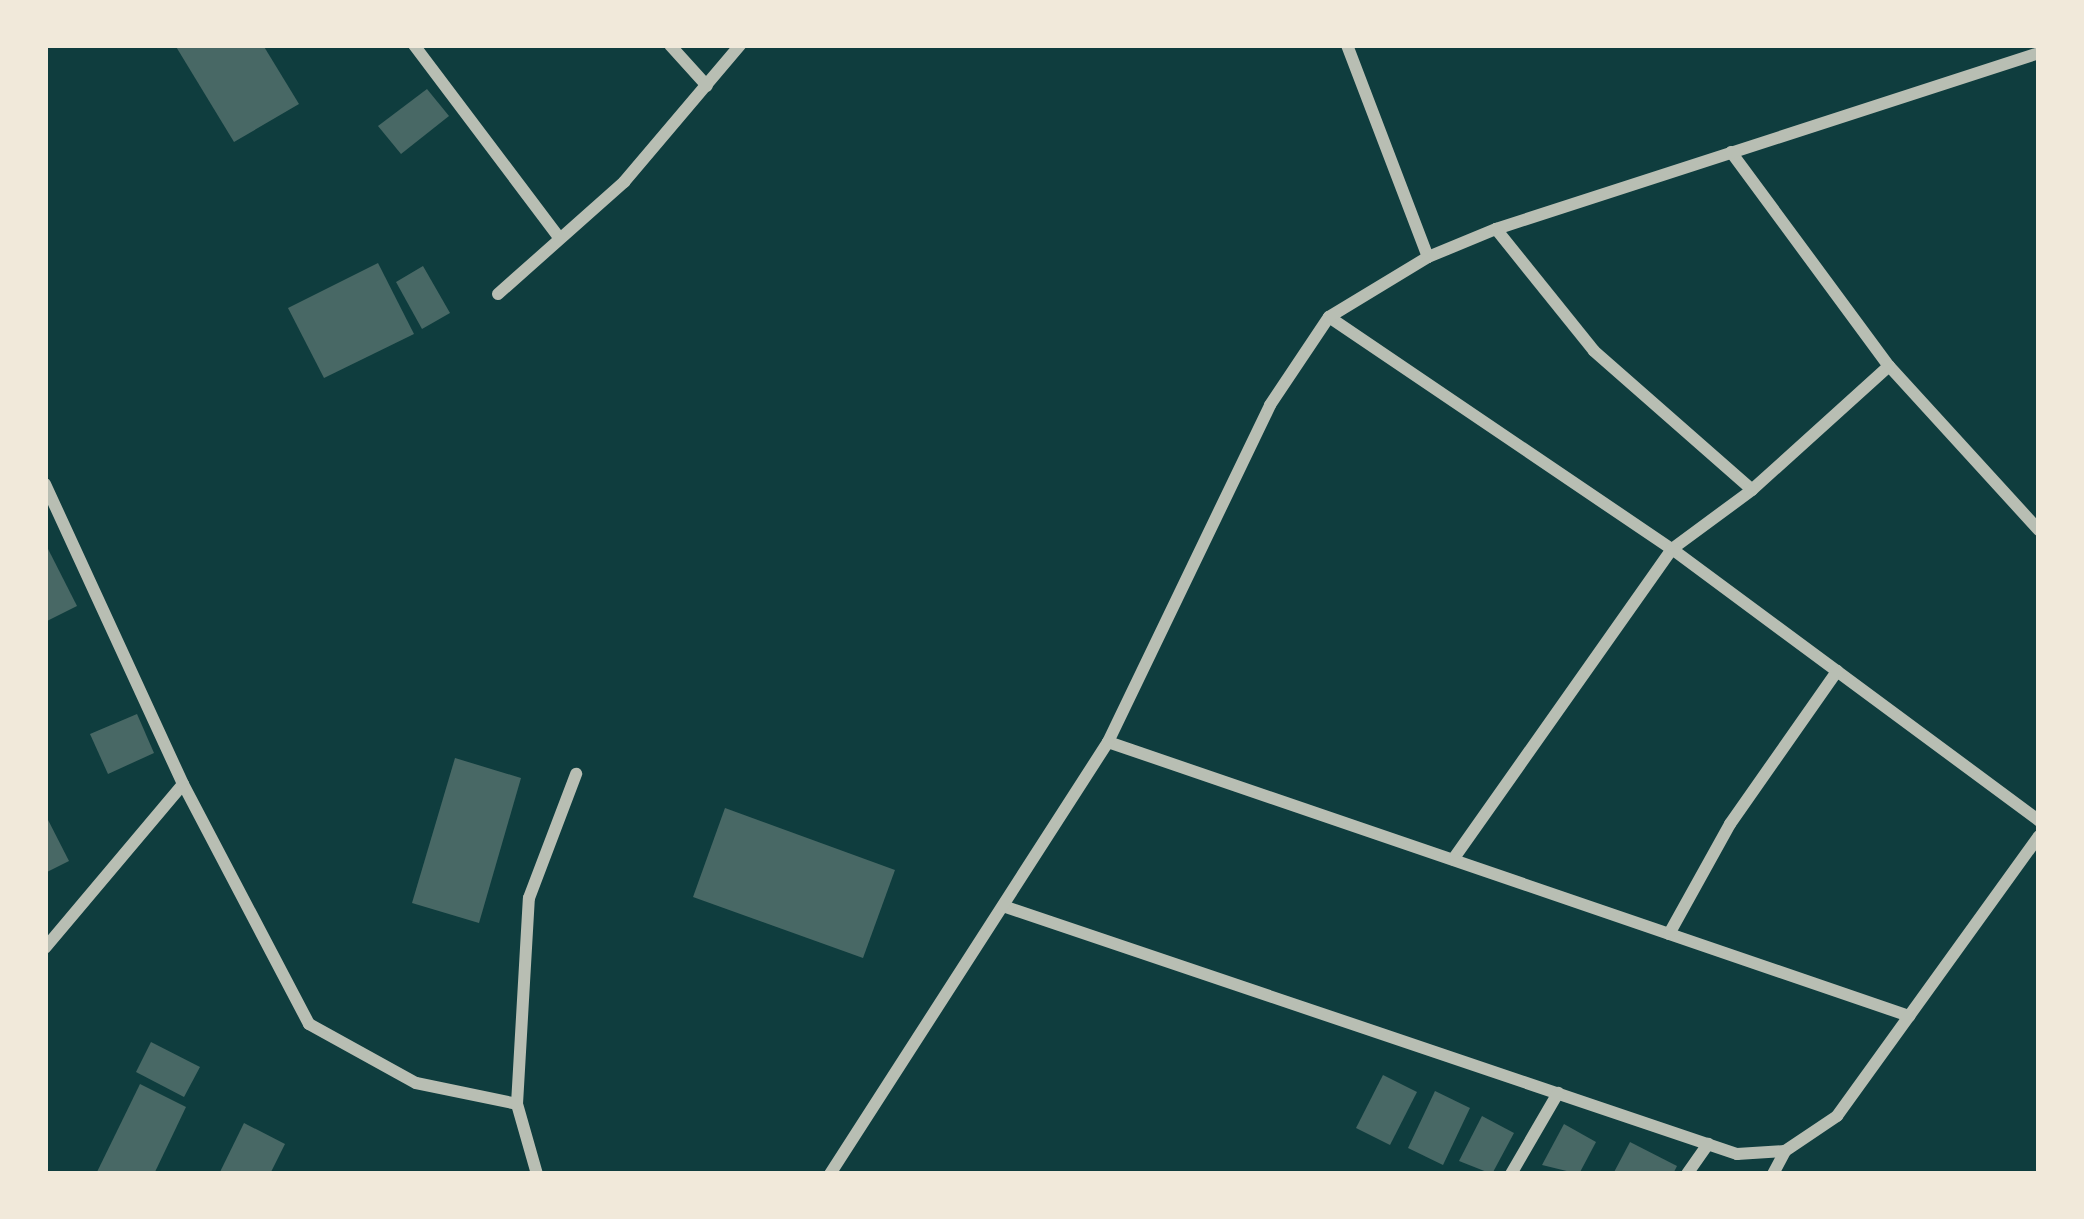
<!DOCTYPE html>
<html>
<head>
<meta charset="utf-8">
<style>
  body { margin:0 }
  #map { position:relative; width:2084px; height:1219px; overflow:hidden; background:#0f3d3e; font-family:"Varela Round",sans-serif }
  div>[style] { position:absolute }
  [style*='--x'] { left:calc(var(--x)*1px); top:calc(var(--y)*1px); width:calc(var(--w)*1px); rotate:calc(var(--a)*1deg) }
  .building>* { inset:0; background:#486865 }
  .minor>* { height:12px; margin:-6px; padding:0 6px; transform-origin:6px; border-radius:6px; background:#b8beb3 }
  span { translate:-50% -50%; white-space:nowrap; text-align:center; line-height:1.15; -webkit-text-stroke:10px #f1e9da; paint-order:stroke }
  .frame { position:absolute; inset:0; border:48px solid #f1e9da; pointer-events:none }
</style>
</head>
<body>
<div id="map">
  <div class="building">
    <div style="clip-path:polygon(175px 45px,263px 45px,299px 104px,234px 142px)"></div>
    <div style="clip-path:polygon(427px 89px,449px 116px,401px 154px,378px 126px)"></div>
    <div style="clip-path:polygon(378px 263px,414px 334px,324px 378px,288px 308px)"></div>
    <div style="clip-path:polygon(423px 266px,450px 313px,422px 329px,396px 282px)"></div>
    <div style="clip-path:polygon(45px 543px,77px 606px,45px 622px)"></div>
    <div style="clip-path:polygon(137px 714px,154px 753px,108px 774px,90px 734px)"></div>
    <div style="clip-path:polygon(455px 758px,521px 778px,479px 923px,412px 903px)"></div>
    <div style="clip-path:polygon(725px 808px,895px 870px,863px 958px,693px 897px)"></div>
    <div style="clip-path:polygon(45px 814px,69px 861px,45px 873px)"></div>
    <div style="clip-path:polygon(151px 1042px,200px 1067px,184px 1097px,136px 1072px)"></div>
    <div style="clip-path:polygon(1383px 1075px,1417px 1092px,1390px 1145px,1356px 1128px)"></div>
    <div style="clip-path:polygon(140px 1084px,186px 1107px,154px 1174px,96px 1174px)"></div>
    <div style="clip-path:polygon(1435px 1091px,1470px 1108px,1443px 1165px,1408px 1148px)"></div>
    <div style="clip-path:polygon(1482px 1116px,1514px 1133px,1492px 1174px,1459px 1161px)"></div>
    <div style="clip-path:polygon(244px 1123px,285px 1144px,270px 1174px,219px 1174px)"></div>
    <div style="clip-path:polygon(1564px 1124px,1596px 1142px,1579px 1174px,1542px 1165px)"></div>
    <div style="clip-path:polygon(1630px 1142px,1677px 1166px,1673px 1174px,1613px 1174px)"></div>
  </div>
  <div class="minor">
    <div style="--x:414;--y:45;--w:238;--a:53"></div>
    <div style="--x:670;--y:45;--w:55;--a:47.9"></div>
    <div style="--x:1347;--y:45;--w:227;--a:69.1"></div>
    <div style="--x:1731;--y:152;--w:266;--a:53.6"></div>
    <div style="--x:1889;--y:366;--w:222;--a:47.6"></div>
    <div style="--x:1496;--y:229;--w:156;--a:51.2"></div>
    <div style="--x:1594;--y:351;--w:210;--a:41.3"></div>
    <div style="--x:498;--y:294;--w:169;--a:-41.6"></div>
    <div style="--x:624;--y:182;--w:180;--a:-49.7"></div>
    <div style="--x:1329;--y:317;--w:414;--a:34.1"></div>
    <div style="--x:1672;--y:549;--w:380;--a:125.2"></div>
    <div style="--x:1889;--y:366;--w:185;--a:137.9"></div>
    <div style="--x:1752;--y:490;--w:99;--a:143.6"></div>
    <div style="--x:1672;--y:549;--w:457;--a:36.5"></div>
    <div style="--x:45;--y:484;--w:330;--a:65.3"></div>
    <div style="--x:183;--y:784;--w:271;--a:62.3"></div>
    <div style="--x:309;--y:1024;--w:122;--a:28.9"></div>
    <div style="--x:416;--y:1083;--w:103;--a:11.7"></div>
    <div style="--x:517;--y:1104;--w:73;--a:74.1"></div>
    <div style="--x:1108;--y:742;--w:847;--a:18.88"></div>
    <div style="--x:1003;--y:906;--w:775;--a:18.67"></div>
    <div style="--x:1737;--y:1154;--w:48;--a:-3.6"></div>
    <div style="--x:1785;--y:1151;--w:63;--a:-33.9"></div>
    <div style="--x:1837;--y:1116;--w:345;--a:-54.2"></div>
    <div style="--x:1669;--y:934;--w:126;--a:-61"></div>
    <div style="--x:1730;--y:824;--w:187;--a:-55"></div>
    <div style="--x:45;--y:948;--w:214;--a:-49.9"></div>
    <div style="--x:517;--y:1104;--w:206;--a:-86.7"></div>
    <div style="--x:529;--y:898;--w:133;--a:-69.2"></div>
    <div style="--x:830;--y:1174;--w:514;--a:-57.24"></div>
    <div style="--x:1108;--y:742;--w:374;--a:-64.3"></div>
    <div style="--x:1270;--y:405;--w:106;--a:-56.2"></div>
    <div style="--x:1329;--y:317;--w:116;--a:-31.2"></div>
    <div style="--x:1428;--y:257;--w:74;--a:-22.4"></div>
    <div style="--x:1496;--y:229;--w:571;--a:-17.96"></div>
    <div style="--x:1511;--y:1174;--w:94;--a:-59.9"></div>
    <div style="--x:1687;--y:1174;--w:37;--a:-55"></div>
    <div style="--x:1773;--y:1174;--w:26;--a:-62"></div>
  </div>
  <div class="frame"></div>
</div>
</body>
</html>
